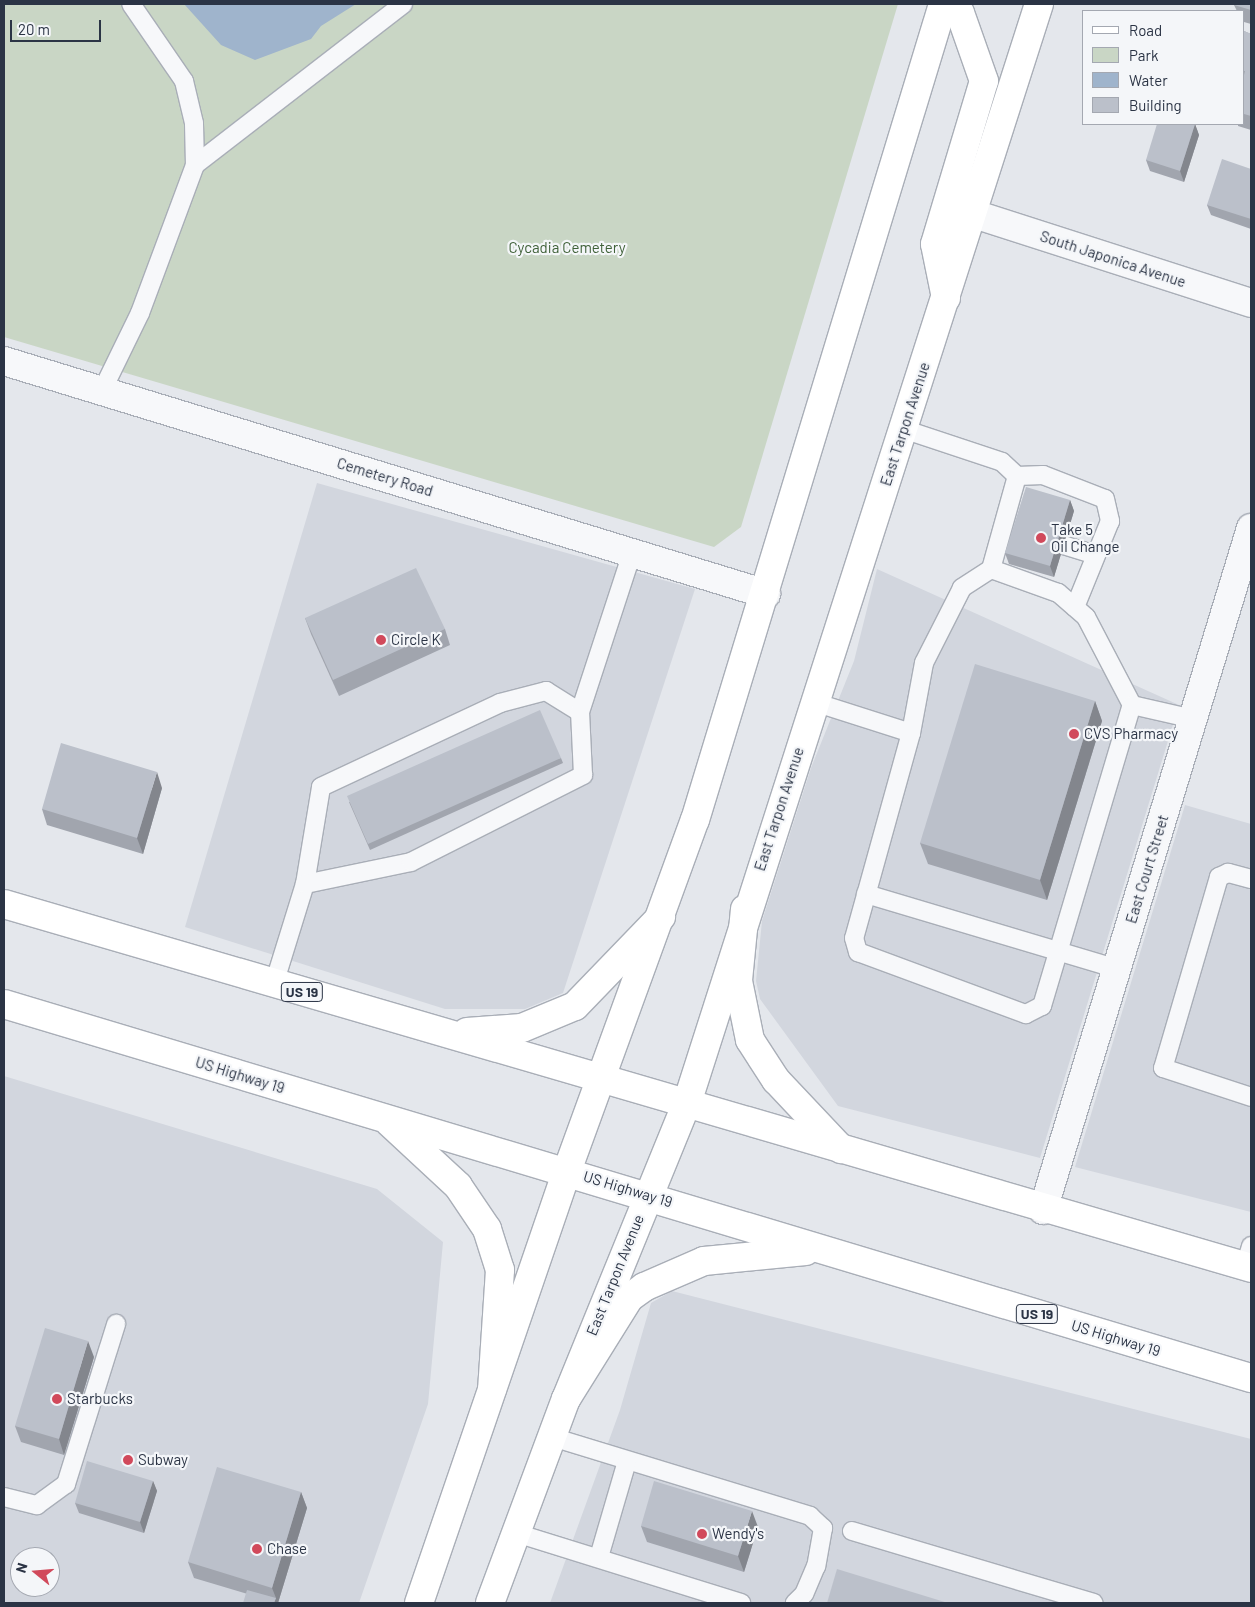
<!DOCTYPE html>
<html>
<head>
<meta charset="utf-8">
<style>
  body { margin:0 }
  #map { position:relative; width:1255px; height:1607px; overflow:hidden; background:#e4e7ec; font-family:Barlow,sans-serif }
  div>[style] { position:absolute }
  [style*='--x'] { left:calc(var(--x)*1px); top:calc(var(--y)*1px); width:calc(var(--w)*1px); rotate:calc(var(--a)*1deg) }
  .built>* { inset:0; background:#d2d6de }
  .green>* { inset:0; background:#c9d6c5 }
  .water>* { inset:0; background:#9fb4cc }
  .roads { filter:drop-shadow(1px 0 #a9aeb7) drop-shadow(-1px 0 #a9aeb7) drop-shadow(0 1px #a9aeb7) drop-shadow(0 -1px #a9aeb7) }
  .service>* { height:18px; margin:-9px; padding:0 9px; transform-origin:9px; border-radius:9px; background:#f7f8fa }
  .minor>* { height:28px; margin:-14px; padding:0 14px; transform-origin:14px; border-radius:14px; background:#f7f8fa }
  .secondary>* { height:28px; margin:-14px; padding:0 14px; transform-origin:14px; border-radius:14px; background:#fff }
  .trunk>* { height:28px; margin:-14px; padding:0 14px; transform-origin:14px; border-radius:14px; background:#fff }
  .wall>* { inset:0; background:#a1a5ae }
  .shaded-wall>* { inset:0; background:#83868d }
  .building>* { inset:0; background:#bbc0ca }
  .dots>* { width:14px; height:14px; translate:-50% -50%; box-sizing:border-box; border:2px solid #f4f6f9; border-radius:50% }
  span { translate:-50% -50%; white-space:nowrap; text-align:center; line-height:1.15; -webkit-text-stroke:4.5px #f4f6f9; paint-order:stroke }
  .shield-label span { padding:1px 4px; background:#f4f6f9; border:1px solid; border-radius:4px; -webkit-text-stroke-width:0 }
  .shield-label { font-size:14px; color:#2b3445; font-weight:700 }
  .park-label { font-size:15px; color:#3f6138 }
  .street-label { font-size:15px; color:#2b3445 }
  .poi-label { font-size:15px; color:#2b3445 }
  .left { translate:0 -50%; text-align:left }
  .frame { position:absolute; inset:0; border:5px solid #2b3445; pointer-events:none }
  .legend { position:absolute; left:1082px; top:10px; width:162px; height:115px; box-sizing:border-box; background:#f4f6f9; border:1px solid #a4a8b1; margin:0; padding:6px 9px; list-style:none; font-size:15px; color:#2b3445 }
  .legend li { display:flex; align-items:center; gap:10px; height:25px }
  .legend b { width:25px; border:1px solid #a4a8b1 }
  .north { position:absolute; left:10px; top:1547px; width:50px; height:50px; box-sizing:border-box; background:#f4f6f9; border:1px solid #a4a8b1; border-radius:50%; rotate:287deg; font-size:14px; font-weight:700; line-height:20px; text-align:center; color:#2b3445 }
  .north::after { content:''; display:block; margin:auto; width:18px; height:22px; background:#d1495b; clip-path:polygon(50% 0,100% 100%,50% 72%,0 100%) }
  .scale { position:absolute; left:10px; top:20px; width:91px; height:22px; box-sizing:border-box; border:2px solid #2b3445; border-top:0; padding-left:6px; font-size:15px; line-height:18px; white-space:nowrap; color:#2b3445; -webkit-text-stroke:4px #f4f6f9; paint-order:stroke }
</style>
</head>
<body>
<div id="map">
  <div class="built">
    <div style="clip-path:polygon(317px 483px,695px 589px,563px 993px,525px 1009px,445px 1009px,185px 927px)"></div>
    <div style="clip-path:polygon(877px 569px,1179px 705px,1040px 1158px,838px 1106px,760px 999px,756px 981px,762px 921px,811px 768px,854px 661px)"></div>
    <div style="clip-path:polygon(1185px 805px,1251px 824px,1251px 1212px,1075px 1167px)"></div>
    <div style="clip-path:polygon(evenodd,4px 1076px,377px 1189px,443px 1242px,428px 1404px,359px 1603px,4px 1603px,4px 1076px,20px 1557px,50px 1557px,50px 1587px,20px 1587px,20px 1557px)"></div>
    <div style="clip-path:polygon(672px 1291px,1251px 1439px,1251px 1603px,550px 1603px,620px 1410px,651px 1303px)"></div>
  </div>
  <div class="green">
    <div style="clip-path:polygon(4px 4px,898px 4px,741px 527px,714px 547px,4px 337px)"></div>
  </div>
  <div class="water">
    <div style="clip-path:polygon(184px 4px,356px 4px,321px 26px,311px 39px,255px 60px,221px 45px)"></div>
  </div>
  <div class="roads">
    <div class="service">
      <div style="--x:195;--y:165;--w:263;--a:-37.7"></div>
      <div style="--x:102;--y:391;--w:87;--a:-64"></div>
      <div style="--x:140;--y:313;--w:158;--a:-69.6"></div>
      <div style="--x:195;--y:165;--w:42;--a:-91.4"></div>
      <div style="--x:194;--y:123;--w:43;--a:-103.4"></div>
      <div style="--x:184;--y:81;--w:93;--a:-124.5"></div>
      <div style="--x:903;--y:429;--w:104;--a:18.4"></div>
      <div style="--x:1002;--y:462;--w:21;--a:43"></div>
      <div style="--x:1017;--y:476;--w:97;--a:105.6"></div>
      <div style="--x:1017;--y:476;--w:26;--a:-2"></div>
      <div style="--x:1043;--y:475;--w:66;--a:21.2"></div>
      <div style="--x:1105;--y:499;--w:23;--a:77"></div>
      <div style="--x:1110;--y:521;--w:93;--a:112.1"></div>
      <div style="--x:1063;--y:545;--w:34;--a:17"></div>
      <div style="--x:814;--y:702;--w:102;--a:17.7"></div>
      <div style="--x:911;--y:733;--w:213;--a:105.5"></div>
      <div style="--x:854;--y:938;--w:15;--a:74"></div>
      <div style="--x:858;--y:952;--w:179;--a:20.3"></div>
      <div style="--x:1026;--y:1014;--w:18;--a:-27"></div>
      <div style="--x:1042;--y:1006;--w:314;--a:-73.4"></div>
      <div style="--x:1132;--y:705;--w:99;--a:-117.6"></div>
      <div style="--x:1086;--y:617;--w:37;--a:-139"></div>
      <div style="--x:1058;--y:593;--w:71;--a:-160.3"></div>
      <div style="--x:991;--y:569;--w:35;--a:147"></div>
      <div style="--x:962;--y:588;--w:84;--a:116.9"></div>
      <div style="--x:924;--y:663;--w:71;--a:100.5"></div>
      <div style="--x:1132;--y:705;--w:63;--a:12.9"></div>
      <div style="--x:1251;--y:879;--w:24;--a:-165"></div>
      <div style="--x:1228;--y:873;--w:10;--a:156"></div>
      <div style="--x:1219;--y:877;--w:199;--a:106.3"></div>
      <div style="--x:1163;--y:1068;--w:93;--a:18.2"></div>
      <div style="--x:305;--y:884;--w:98;--a:-80.6"></div>
      <div style="--x:321;--y:787;--w:198;--a:-25.1"></div>
      <div style="--x:500;--y:703;--w:48;--a:-14.6"></div>
      <div style="--x:546;--y:691;--w:40;--a:32"></div>
      <div style="--x:866;--y:894;--w:262;--a:16.6"></div>
      <div style="--x:274;--y:984;--w:105;--a:-72.8"></div>
      <div style="--x:305;--y:884;--w:108;--a:-11.7"></div>
      <div style="--x:411;--y:862;--w:193;--a:-26.8"></div>
      <div style="--x:583;--y:775;--w:63;--a:-92.7"></div>
      <div style="--x:580;--y:712;--w:167;--a:-71.9"></div>
      <div style="--x:1245;--y:1266;--w:21;--a:-73"></div>
      <div style="--x:552;--y:1437;--w:270;--a:17"></div>
      <div style="--x:810;--y:1516;--w:18;--a:43"></div>
      <div style="--x:823;--y:1528;--w:39;--a:100"></div>
      <div style="--x:816;--y:1566;--w:30;--a:113"></div>
      <div style="--x:804;--y:1594;--w:13;--a:135"></div>
      <div style="--x:4;--y:1497;--w:34;--a:14"></div>
      <div style="--x:37;--y:1505;--w:36;--a:-36"></div>
      <div style="--x:66;--y:1484;--w:168;--a:-72.6"></div>
      <div style="--x:852;--y:1531;--w:252;--a:16.6"></div>
      <div style="--x:516;--y:1533;--w:236;--a:17.3"></div>
      <div style="--x:599;--y:1557;--w:100;--a:-73.7"></div>
    </div>
    <div class="minor">
      <div style="--x:974;--y:214;--w:291;--a:17.8"></div>
      <div style="--x:4;--y:361;--w:797;--a:17"></div>
      <div style="--x:1043;--y:1210;--w:713;--a:-73.04"></div>
    </div>
    <div class="secondary">
      <div style="--x:946;--y:298;--w:55;--a:-101.5"></div>
      <div style="--x:935;--y:244;--w:170;--a:-73.3"></div>
      <div style="--x:984;--y:81;--w:72;--a:-109.4"></div>
      <div style="--x:960;--y:13;--w:12;--a:-132"></div>
      <div style="--x:419;--y:1603;--w:457;--a:-71.1"></div>
      <div style="--x:567;--y:1171;--w:374;--a:-70"></div>
      <div style="--x:695;--y:820;--w:853;--a:-73.09"></div>
      <div style="--x:490;--y:1603;--w:218;--a:-69.6"></div>
      <div style="--x:566;--y:1399;--w:320;--a:-67.8"></div>
      <div style="--x:687;--y:1103;--w:1154;--a:-72.24"></div>
    </div>
    <div class="trunk">
      <div style="--x:4;--y:904;--w:1299;--a:16.27"></div>
      <div style="--x:745;--y:909;--w:72;--a:95.6"></div>
      <div style="--x:738;--y:981;--w:60;--a:78.5"></div>
      <div style="--x:750;--y:1040;--w:48;--a:57"></div>
      <div style="--x:776;--y:1080;--w:95;--a:46.7"></div>
      <div style="--x:4;--y:1004;--w:1302;--a:16.7"></div>
      <div style="--x:467;--y:1032;--w:55;--a:-4.2"></div>
      <div style="--x:522;--y:1028;--w:57;--a:-22.5"></div>
      <div style="--x:575;--y:1006;--w:124;--a:-46"></div>
      <div style="--x:389;--y:1122;--w:94;--a:42.8"></div>
      <div style="--x:458;--y:1186;--w:52;--a:56"></div>
      <div style="--x:487;--y:1229;--w:43;--a:72.4"></div>
      <div style="--x:500;--y:1270;--w:119;--a:93.8"></div>
      <div style="--x:566;--y:1399;--w:119;--a:-58"></div>
      <div style="--x:629;--y:1298;--w:19;--a:-36"></div>
      <div style="--x:644;--y:1287;--w:65;--a:-23.4"></div>
      <div style="--x:704;--y:1261;--w:102;--a:-5.6"></div>
    </div>
  </div>
  <div class="wall">
    <div style="clip-path:polygon(1251px 4px,1251px 24px,1244px 22px,1244px 11px,1237px 11px,1234px 5px)"></div>
    <div style="clip-path:polygon(1244px 31px,1251px 34px,1251px 130px,1238px 126px,1238px 124px,1244px 124px)"></div>
    <div style="clip-path:polygon(1195px 124px,1199px 135px,1184px 182px,1150px 171px,1146px 160px)"></div>
    <div style="clip-path:polygon(1251px 169px,1251px 229px,1211px 215px,1207px 205px)"></div>
    <div style="clip-path:polygon(1070px 500px,1074px 511px,1054px 577px,1009px 564px,1005px 553px)"></div>
    <div style="clip-path:polygon(305px 618px,445px 629px,450px 645px,339px 696px,311px 634px)"></div>
    <div style="clip-path:polygon(1095px 701px,1102px 721px,1047px 900px,928px 864px,920px 843px)"></div>
    <div style="clip-path:polygon(561px 758px,563px 763px,370px 850px,349px 802px)"></div>
    <div style="clip-path:polygon(162px 788px,143px 854px,47px 825px,42px 809px)"></div>
    <div style="clip-path:polygon(94px 1357px,64px 1455px,21px 1442px,15px 1426px)"></div>
    <div style="clip-path:polygon(153px 1481px,157px 1491px,144px 1533px,79px 1513px,75px 1503px)"></div>
    <div style="clip-path:polygon(301px 1492px,307px 1508px,278px 1603px,194px 1578px,188px 1562px)"></div>
    <div style="clip-path:polygon(641px 1526px,758px 1527px,744px 1572px,647px 1542px)"></div>
  </div>
  <div class="shaded-wall">
    <div style="clip-path:polygon(1195px 124px,1199px 135px,1184px 182px,1180px 171px)"></div>
    <div style="clip-path:polygon(1070px 500px,1074px 511px,1054px 577px,1050px 566px)"></div>
    <div style="clip-path:polygon(1095px 701px,1102px 721px,1047px 900px,1040px 880px)"></div>
    <div style="clip-path:polygon(157px 772px,162px 788px,143px 854px,137px 838px)"></div>
    <div style="clip-path:polygon(88px 1341px,94px 1357px,64px 1455px,59px 1439px)"></div>
    <div style="clip-path:polygon(153px 1481px,157px 1491px,144px 1533px,140px 1522px)"></div>
    <div style="clip-path:polygon(301px 1492px,307px 1508px,278px 1603px,274px 1603px,276px 1598px,272px 1588px)"></div>
    <div style="clip-path:polygon(752px 1511px,758px 1527px,744px 1572px,738px 1556px)"></div>
  </div>
  <div class="building">
    <div style="clip-path:polygon(1235px 4px,1251px 4px,1251px 10px,1234px 5px)"></div>
    <div style="clip-path:polygon(1244px 31px,1251px 34px,1251px 116px,1244px 114px,1244px 75px,1245px 71px,1244px 71px)"></div>
    <div style="clip-path:polygon(1157px 124px,1195px 124px,1180px 171px,1146px 160px)"></div>
    <div style="clip-path:polygon(1222px 159px,1251px 169px,1251px 219px,1207px 205px)"></div>
    <div style="clip-path:polygon(1026px 487px,1070px 500px,1050px 566px,1005px 553px)"></div>
    <div style="clip-path:polygon(416px 568px,445px 629px,333px 680px,305px 618px)"></div>
    <div style="clip-path:polygon(975px 664px,1095px 701px,1040px 880px,920px 843px)"></div>
    <div style="clip-path:polygon(540px 710px,561px 758px,368px 844px,347px 796px)"></div>
    <div style="clip-path:polygon(61px 743px,157px 772px,137px 838px,42px 809px)"></div>
    <div style="clip-path:polygon(45px 1328px,88px 1341px,59px 1439px,15px 1426px)"></div>
    <div style="clip-path:polygon(87px 1461px,153px 1481px,140px 1522px,75px 1503px)"></div>
    <div style="clip-path:polygon(217px 1467px,301px 1492px,272px 1588px,188px 1562px)"></div>
    <div style="clip-path:polygon(654px 1481px,752px 1511px,738px 1556px,641px 1526px)"></div>
    <div style="clip-path:polygon(837px 1569px,948px 1603px,827px 1603px)"></div>
    <div style="clip-path:polygon(247px 1590px,276px 1598px,274px 1603px,243px 1603px)"></div>
  </div>
  <div class="dots">
    <div style="left:1041px;top:538px;background:#d1495b"></div>
    <div style="left:381px;top:640px;background:#d1495b"></div>
    <div style="left:1074px;top:734px;background:#d1495b"></div>
    <div style="left:57px;top:1399px;background:#d1495b"></div>
    <div style="left:128px;top:1460px;background:#d1495b"></div>
    <div style="left:702px;top:1534px;background:#d1495b"></div>
    <div style="left:257px;top:1549px;background:#d1495b"></div>
  </div>
  <div class="shield-label">
    <span style="left:302px;top:992px">US 19</span>
    <span style="left:1037px;top:1314px">US 19</span>
  </div>
  <div class="park-label">
    <span style="left:567px;top:248px">Cycadia Cemetery</span>
  </div>
  <div class="street-label">
    <span style="left:1113px;top:259px;rotate:18deg">South Japonica Avenue</span>
    <span style="left:905px;top:424px;rotate:-72deg">East Tarpon Avenue</span>
    <span style="left:385px;top:477px;rotate:17deg">Cemetery Road</span>
    <span style="left:779px;top:809px;rotate:-72deg">East Tarpon Avenue</span>
    <span style="left:1147px;top:869px;rotate:-73deg">East Court Street</span>
    <span style="left:240px;top:1075px;rotate:17deg">US Highway 19</span>
    <span style="left:628px;top:1189px;rotate:17deg">US Highway 19</span>
    <span style="left:615px;top:1275px;rotate:-68deg">East Tarpon Avenue</span>
    <span style="left:1116px;top:1338px;rotate:17deg">US Highway 19</span>
  </div>
  <div class="poi-label">
    <span class="left" style="left:1051px;top:538px">Take 5<br>Oil Change</span>
    <span class="left" style="left:391px;top:640px">Circle K</span>
    <span class="left" style="left:1084px;top:734px">CVS Pharmacy</span>
    <span class="left" style="left:67px;top:1399px">Starbucks</span>
    <span class="left" style="left:138px;top:1460px">Subway</span>
    <span class="left" style="left:712px;top:1534px">Wendy's</span>
    <span class="left" style="left:267px;top:1549px">Chase</span>
  </div>
  <div class="frame"></div>
  <ul class="legend">
  <li><b style="height:6px;background:#fff"></b>Road</li>
  <li><b style="height:14px;background:#c9d6c5"></b>Park</li>
  <li><b style="height:14px;background:#9fb4cc"></b>Water</li>
  <li><b style="height:14px;background:#bbc0ca"></b>Building</li>
  </ul>
  <div class="north">N</div>
  <div class="scale">20 m</div>
</div>
</body>
</html>
